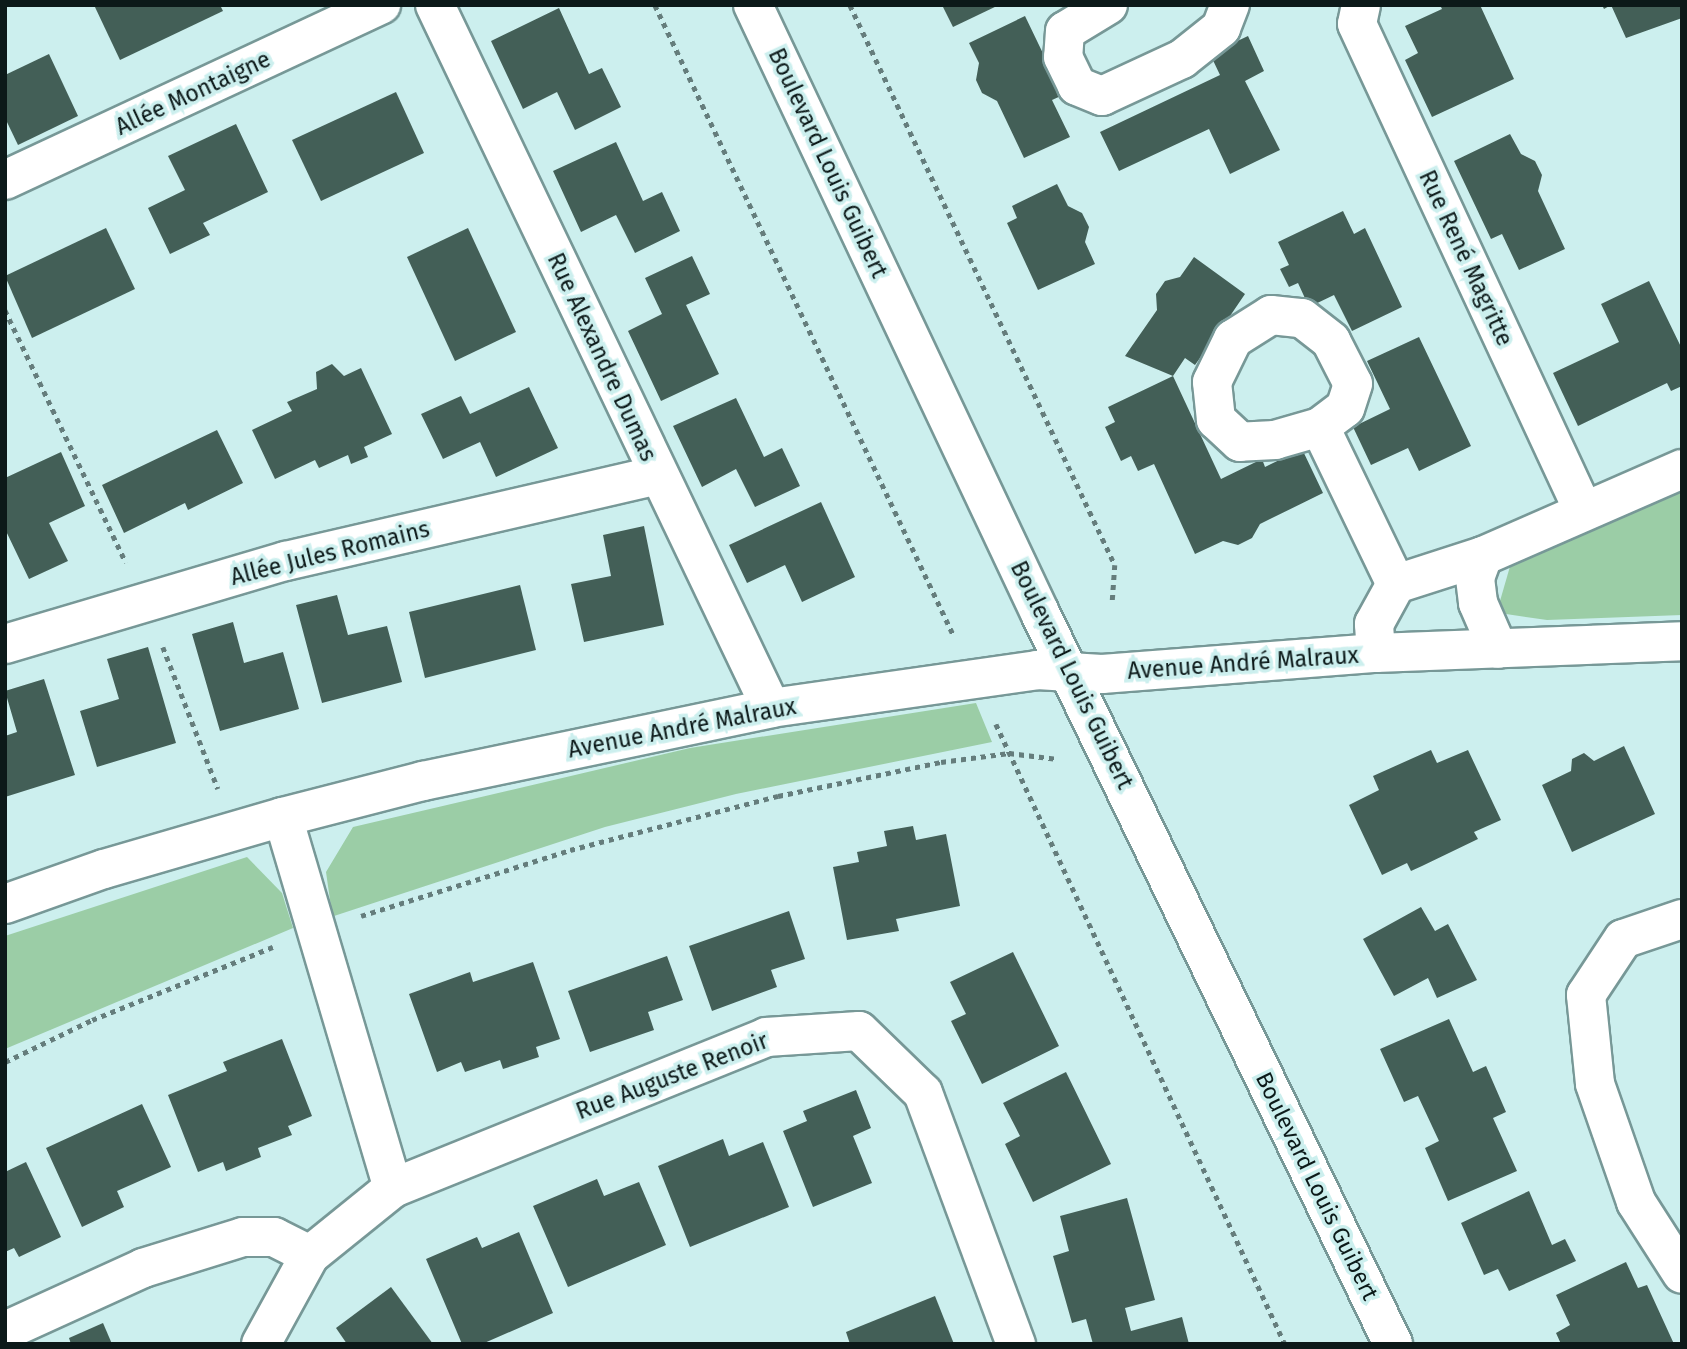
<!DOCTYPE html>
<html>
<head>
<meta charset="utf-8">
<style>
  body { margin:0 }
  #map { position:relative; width:1687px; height:1349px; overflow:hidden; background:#ccefee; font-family:"Fira Sans",sans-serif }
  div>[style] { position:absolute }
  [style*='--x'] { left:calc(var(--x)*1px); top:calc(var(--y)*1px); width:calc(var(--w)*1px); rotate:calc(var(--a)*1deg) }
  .green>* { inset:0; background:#9bcda6 }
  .building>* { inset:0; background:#435f57 }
  .path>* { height:4.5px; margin-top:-2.25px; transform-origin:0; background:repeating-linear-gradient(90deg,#657d7c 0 5px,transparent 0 10px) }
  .roads { filter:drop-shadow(2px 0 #779897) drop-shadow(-2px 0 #779897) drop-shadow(0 2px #779897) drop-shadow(0 -2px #779897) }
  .minor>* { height:38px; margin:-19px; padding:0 19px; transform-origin:19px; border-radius:19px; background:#fff }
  span { translate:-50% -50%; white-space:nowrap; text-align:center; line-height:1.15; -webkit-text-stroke:7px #ccefee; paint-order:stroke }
  .street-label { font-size:23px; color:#0c1919 }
  .frame { position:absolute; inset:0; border:7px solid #0c1919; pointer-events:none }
</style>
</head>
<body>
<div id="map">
  <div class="green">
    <div style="clip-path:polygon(1682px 490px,1682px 615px,1547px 620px,1506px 614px,1500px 601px,1511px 563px)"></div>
    <div style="clip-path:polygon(976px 703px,992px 742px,736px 794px,605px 827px,334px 916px,331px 907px,326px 872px,353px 827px,690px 748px)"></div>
    <div style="clip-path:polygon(247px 857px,282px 893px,293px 928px,5px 1049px,5px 936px)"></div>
  </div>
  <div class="building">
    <div style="clip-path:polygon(94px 5px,220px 5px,223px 11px,120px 60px)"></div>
    <div style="clip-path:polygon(942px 5px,999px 5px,953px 27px)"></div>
    <div style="clip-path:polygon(1440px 5px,1480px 5px,1514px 79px,1432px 117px,1405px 60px,1418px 53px,1405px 26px,1442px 9px)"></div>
    <div style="clip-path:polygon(1602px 5px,1682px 5px,1682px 18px,1626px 38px,1611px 5px,1604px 9px)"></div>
    <div style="clip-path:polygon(559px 8px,589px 74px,602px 68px,621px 107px,575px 130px,557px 92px,523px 109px,491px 41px)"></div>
    <div style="clip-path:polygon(1025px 16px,1063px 95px,1052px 100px,1070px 137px,1024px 158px,997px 101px,982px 93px,976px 80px,979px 63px,969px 43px)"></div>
    <div style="clip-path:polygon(1248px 36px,1264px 71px,1245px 81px,1280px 150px,1230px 174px,1209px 129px,1119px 171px,1100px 132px,1220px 75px,1210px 54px)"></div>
    <div style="clip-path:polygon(49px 54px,78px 116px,18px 145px,5px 118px,5px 75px)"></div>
    <div style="clip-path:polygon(396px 92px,424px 153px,321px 201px,292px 140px)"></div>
    <div style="clip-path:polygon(236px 124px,268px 192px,203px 223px,210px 235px,170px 254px,148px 208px,185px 190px,168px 156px)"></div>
    <div style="clip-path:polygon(1510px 134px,1521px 154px,1535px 161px,1542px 175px,1538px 191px,1565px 249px,1519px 270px,1502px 234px,1491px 239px,1454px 161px)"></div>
    <div style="clip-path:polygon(616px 142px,643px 201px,662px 192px,680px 231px,635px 253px,616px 215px,581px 232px,553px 171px)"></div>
    <div style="clip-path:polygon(1057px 184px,1068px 206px,1082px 213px,1089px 227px,1085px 242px,1095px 264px,1038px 290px,1007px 223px,1017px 218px,1012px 206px)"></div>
    <div style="clip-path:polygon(1343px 211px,1354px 234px,1365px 228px,1402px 307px,1352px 331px,1334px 295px,1309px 307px,1298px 283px,1289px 287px,1280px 269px,1289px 265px,1278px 242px)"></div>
    <div style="clip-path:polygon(106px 228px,135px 289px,32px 338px,5px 276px)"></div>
    <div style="clip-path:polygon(468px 228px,516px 332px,455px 361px,407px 257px)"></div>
    <div style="clip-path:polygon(692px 256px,710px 294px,686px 305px,719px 374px,661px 401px,628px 331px,662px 314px,645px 278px)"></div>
    <div style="clip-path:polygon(1194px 257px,1245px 294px,1230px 316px,1195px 365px,1185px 358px,1173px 376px,1125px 356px,1157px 310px,1156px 294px,1165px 281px,1180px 277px)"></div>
    <div style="clip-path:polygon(1649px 281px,1682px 349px,1682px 386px,1671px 391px,1667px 383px,1578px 426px,1553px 373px,1619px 342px,1601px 304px)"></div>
    <div style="clip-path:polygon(1419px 337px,1471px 446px,1419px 471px,1408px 448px,1371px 465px,1353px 427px,1390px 409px,1367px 361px)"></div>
    <div style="clip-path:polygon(332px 364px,344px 376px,361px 368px,392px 434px,364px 447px,368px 457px,351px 464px,348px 455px,319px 468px,315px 460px,275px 479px,252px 430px,292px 411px,287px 402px,317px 389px,316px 372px)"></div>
    <div style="clip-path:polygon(1173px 376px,1221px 479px,1262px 459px,1265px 467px,1302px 449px,1323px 493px,1260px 524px,1252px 538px,1238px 545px,1223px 541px,1195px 554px,1154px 464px,1138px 471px,1131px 456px,1121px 461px,1105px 427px,1115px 422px,1108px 407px)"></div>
    <div style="clip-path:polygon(529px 387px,558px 448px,496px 477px,480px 442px,443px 459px,421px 414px,461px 396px,470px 414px)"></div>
    <div style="clip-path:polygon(736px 398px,764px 457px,782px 448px,800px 486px,755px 507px,736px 469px,702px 487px,673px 426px)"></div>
    <div style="clip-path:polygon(217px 430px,243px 483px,188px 510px,185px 503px,124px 533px,102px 485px)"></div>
    <div style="clip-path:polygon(61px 452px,85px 506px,49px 523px,68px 561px,29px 579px,5px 529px,5px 478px)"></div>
    <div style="clip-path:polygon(821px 502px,855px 577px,802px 602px,785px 565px,747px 583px,729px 545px)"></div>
    <div style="clip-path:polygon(644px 526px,664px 625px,584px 642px,571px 584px,611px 576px,603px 535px)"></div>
    <div style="clip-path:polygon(520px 585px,536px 650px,425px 678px,409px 612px)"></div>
    <div style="clip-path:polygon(337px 595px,348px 635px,387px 626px,402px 682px,322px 703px,296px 605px)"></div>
    <div style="clip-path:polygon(233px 622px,244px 663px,283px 652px,299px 709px,220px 731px,192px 634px)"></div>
    <div style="clip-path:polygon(148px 647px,176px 743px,97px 767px,80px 711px,119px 699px,107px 659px)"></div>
    <div style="clip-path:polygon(44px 679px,75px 775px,5px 797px,5px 736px,17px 732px,5px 691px)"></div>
    <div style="clip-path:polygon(1624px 746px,1655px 814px,1572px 852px,1542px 785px,1571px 771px,1572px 759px,1584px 753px,1594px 761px)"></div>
    <div style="clip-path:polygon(1431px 750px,1437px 763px,1468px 750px,1501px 820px,1474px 832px,1478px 839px,1422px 866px,1411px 871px,1407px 863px,1382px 875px,1349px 805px,1379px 790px,1373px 776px)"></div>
    <div style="clip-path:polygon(913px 826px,916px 840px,946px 834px,960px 906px,896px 919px,899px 931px,847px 940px,833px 867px,859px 862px,857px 852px,887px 846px,884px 831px)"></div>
    <div style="clip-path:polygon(1421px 907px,1435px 931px,1448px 924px,1477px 980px,1437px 998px,1428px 978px,1394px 996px,1363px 939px)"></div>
    <div style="clip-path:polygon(789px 911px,805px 959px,771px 970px,777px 987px,712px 1011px,689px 946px)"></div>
    <div style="clip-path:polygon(1013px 952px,1059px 1046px,982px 1084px,951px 1021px,966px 1014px,950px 982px)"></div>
    <div style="clip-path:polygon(667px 956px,683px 1000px,648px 1012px,654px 1030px,590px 1052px,568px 991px)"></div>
    <div style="clip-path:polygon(533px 962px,560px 1039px,536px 1047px,539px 1057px,503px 1069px,500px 1060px,465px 1072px,461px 1062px,437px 1072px,409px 994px,470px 972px,473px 982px)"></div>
    <div style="clip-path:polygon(1449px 1019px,1473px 1072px,1486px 1066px,1506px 1112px,1493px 1118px,1517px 1171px,1448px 1201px,1425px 1148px,1439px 1141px,1418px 1096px,1404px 1102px,1380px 1049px)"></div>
    <div style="clip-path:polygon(282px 1039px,312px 1116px,288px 1126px,292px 1135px,258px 1148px,261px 1157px,226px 1171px,223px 1162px,198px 1172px,168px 1095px,227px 1071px,223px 1062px)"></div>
    <div style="clip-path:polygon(1066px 1072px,1111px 1164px,1033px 1202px,1005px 1144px,1020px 1136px,1003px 1103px)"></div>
    <div style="clip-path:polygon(856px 1090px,871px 1128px,853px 1136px,872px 1183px,813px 1207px,783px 1131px,807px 1121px,803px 1111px)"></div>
    <div style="clip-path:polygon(142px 1104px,171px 1167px,117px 1191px,124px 1207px,82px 1227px,46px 1148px)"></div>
    <div style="clip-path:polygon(723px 1139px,729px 1156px,763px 1142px,789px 1207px,690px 1247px,658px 1166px)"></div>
    <div style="clip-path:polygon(26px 1162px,61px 1237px,19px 1257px,14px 1248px,5px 1252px,5px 1172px)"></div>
    <div style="clip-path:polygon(597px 1179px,604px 1196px,639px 1182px,666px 1245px,568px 1287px,533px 1206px)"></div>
    <div style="clip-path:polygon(1529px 1191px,1552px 1245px,1565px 1239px,1576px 1261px,1509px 1291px,1498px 1269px,1484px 1275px,1461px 1223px)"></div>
    <div style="clip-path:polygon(1127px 1198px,1155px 1300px,1125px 1308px,1131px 1331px,1182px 1317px,1189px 1344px,1093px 1344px,1086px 1319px,1072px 1323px,1053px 1256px,1069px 1251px,1060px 1216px)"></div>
    <div style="clip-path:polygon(519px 1232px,553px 1313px,482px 1344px,462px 1344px,426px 1259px,477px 1237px,482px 1248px)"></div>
    <div style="clip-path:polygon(1626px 1262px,1638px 1288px,1647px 1285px,1674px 1344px,1561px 1344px,1556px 1333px,1570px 1325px,1556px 1295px)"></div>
    <div style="clip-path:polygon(391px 1287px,433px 1344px,347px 1344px,336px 1328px)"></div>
    <div style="clip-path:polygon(935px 1296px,954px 1344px,850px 1344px,846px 1332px)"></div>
    <div style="clip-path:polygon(103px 1323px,112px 1344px,71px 1344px,69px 1338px)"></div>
  </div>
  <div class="path">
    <div style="--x:655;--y:5;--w:696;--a:64.65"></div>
    <div style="--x:850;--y:5;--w:620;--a:64.68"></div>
    <div style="--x:1115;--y:565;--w:39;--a:94"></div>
    <div style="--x:5;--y:310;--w:280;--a:64.4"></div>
    <div style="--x:163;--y:647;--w:152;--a:68.8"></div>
    <div style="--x:996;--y:724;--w:684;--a:65.01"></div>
    <div style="--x:361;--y:916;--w:219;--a:-17.5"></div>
    <div style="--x:570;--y:850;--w:215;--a:-14.6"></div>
    <div style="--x:778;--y:796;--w:167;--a:-11.8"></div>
    <div style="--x:941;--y:762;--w:69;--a:-7.5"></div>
    <div style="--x:1009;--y:753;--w:49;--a:7"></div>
    <div style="--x:5;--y:1062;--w:97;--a:-25.8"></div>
    <div style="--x:92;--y:1020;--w:195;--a:-22"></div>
  </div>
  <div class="roads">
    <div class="minor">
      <div style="--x:435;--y:5;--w:779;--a:64.45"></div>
      <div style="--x:753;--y:5;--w:672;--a:64.73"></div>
      <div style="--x:1040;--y:613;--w:812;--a:64.22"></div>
      <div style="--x:1108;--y:5;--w:50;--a:148.8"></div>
      <div style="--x:1065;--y:31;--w:26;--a:94"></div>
      <div style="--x:1063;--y:57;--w:32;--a:64"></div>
      <div style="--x:1077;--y:86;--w:27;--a:22"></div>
      <div style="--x:1102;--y:96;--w:88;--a:-24.8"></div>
      <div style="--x:1182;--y:59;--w:50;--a:-38.5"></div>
      <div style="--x:1221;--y:28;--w:25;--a:-69"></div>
      <div style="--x:1361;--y:5;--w:19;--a:102"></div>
      <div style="--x:1357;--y:24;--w:536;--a:65.06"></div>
      <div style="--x:5;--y:180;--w:415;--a:-25"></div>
      <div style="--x:1320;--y:427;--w:47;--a:163.9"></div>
      <div style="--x:1275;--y:440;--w:35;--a:177"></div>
      <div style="--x:1240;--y:442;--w:33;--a:-137"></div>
      <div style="--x:1216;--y:420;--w:38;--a:-96"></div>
      <div style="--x:1212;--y:382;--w:48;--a:-64"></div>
      <div style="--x:1233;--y:339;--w:45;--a:-32.3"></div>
      <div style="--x:1271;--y:315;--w:31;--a:6"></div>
      <div style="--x:1302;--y:318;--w:37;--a:38"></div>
      <div style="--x:1331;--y:341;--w:48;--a:62.9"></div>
      <div style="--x:1353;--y:384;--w:25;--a:108"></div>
      <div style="--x:1345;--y:408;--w:31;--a:143"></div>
      <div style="--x:1320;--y:427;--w:174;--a:64.2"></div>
      <div style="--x:1483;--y:556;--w:23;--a:110"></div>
      <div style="--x:1475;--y:578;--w:25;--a:83"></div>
      <div style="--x:1478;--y:603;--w:50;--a:66.5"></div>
      <div style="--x:5;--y:644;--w:293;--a:-16.5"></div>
      <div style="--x:286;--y:561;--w:382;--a:-13"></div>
      <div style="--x:1376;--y:653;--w:29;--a:-94"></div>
      <div style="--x:1374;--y:624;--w:46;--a:-61.2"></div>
      <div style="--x:1396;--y:584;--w:91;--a:-17.8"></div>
      <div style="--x:1483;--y:556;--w:217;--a:-23.6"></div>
      <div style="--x:283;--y:817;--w:387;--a:73.5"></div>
      <div style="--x:5;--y:904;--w:105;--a:-19.5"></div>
      <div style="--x:104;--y:869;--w:186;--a:-16.2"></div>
      <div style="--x:283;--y:817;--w:145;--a:-14.4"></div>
      <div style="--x:423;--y:781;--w:356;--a:-11.8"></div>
      <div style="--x:771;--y:708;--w:269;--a:-8.1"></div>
      <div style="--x:1037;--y:670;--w:65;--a:3.5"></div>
      <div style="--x:1102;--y:674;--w:275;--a:-4.4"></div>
      <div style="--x:1376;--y:653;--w:306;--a:-2.2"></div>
      <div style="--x:1682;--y:919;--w:62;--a:161.3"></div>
      <div style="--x:1623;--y:939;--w:67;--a:123.5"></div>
      <div style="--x:1586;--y:995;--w:89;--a:84.2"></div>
      <div style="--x:1595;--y:1084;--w:125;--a:70.8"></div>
      <div style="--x:1636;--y:1202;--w:85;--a:57.4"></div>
      <div style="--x:5;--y:1331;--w:152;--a:-24.5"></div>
      <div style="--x:143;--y:1268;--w:105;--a:-17.2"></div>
      <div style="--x:243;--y:1237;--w:31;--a:0"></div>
      <div style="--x:274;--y:1237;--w:40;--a:26.6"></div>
      <div style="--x:261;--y:1344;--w:102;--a:-61.2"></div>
      <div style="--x:310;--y:1255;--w:107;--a:-38.9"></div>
      <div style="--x:393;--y:1188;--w:402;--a:-22"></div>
      <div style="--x:766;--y:1037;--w:93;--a:-3.7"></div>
      <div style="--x:859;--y:1031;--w:89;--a:44.1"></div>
      <div style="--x:923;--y:1093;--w:268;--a:69.7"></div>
    </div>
  </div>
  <div class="street-label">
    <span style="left:193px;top:93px;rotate:-25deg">Allée Montaigne</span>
    <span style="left:828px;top:163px;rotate:65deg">Boulevard Louis Guibert</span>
    <span style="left:1466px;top:258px;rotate:65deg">Rue René Magritte</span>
    <span style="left:602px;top:357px;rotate:65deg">Rue Alexandre Dumas</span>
    <span style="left:330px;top:553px;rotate:-14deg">Allée Jules Romains</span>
    <span style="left:1243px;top:663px;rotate:-4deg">Avenue André Malraux</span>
    <span style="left:1072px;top:675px;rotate:64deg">Boulevard Louis Guibert</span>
    <span style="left:682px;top:728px;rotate:-11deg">Avenue André Malraux</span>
    <span style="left:672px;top:1076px;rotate:-21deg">Rue Auguste Renoir</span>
    <span style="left:1317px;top:1186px;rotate:64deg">Boulevard Louis Guibert</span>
  </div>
  <div class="frame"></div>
</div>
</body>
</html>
